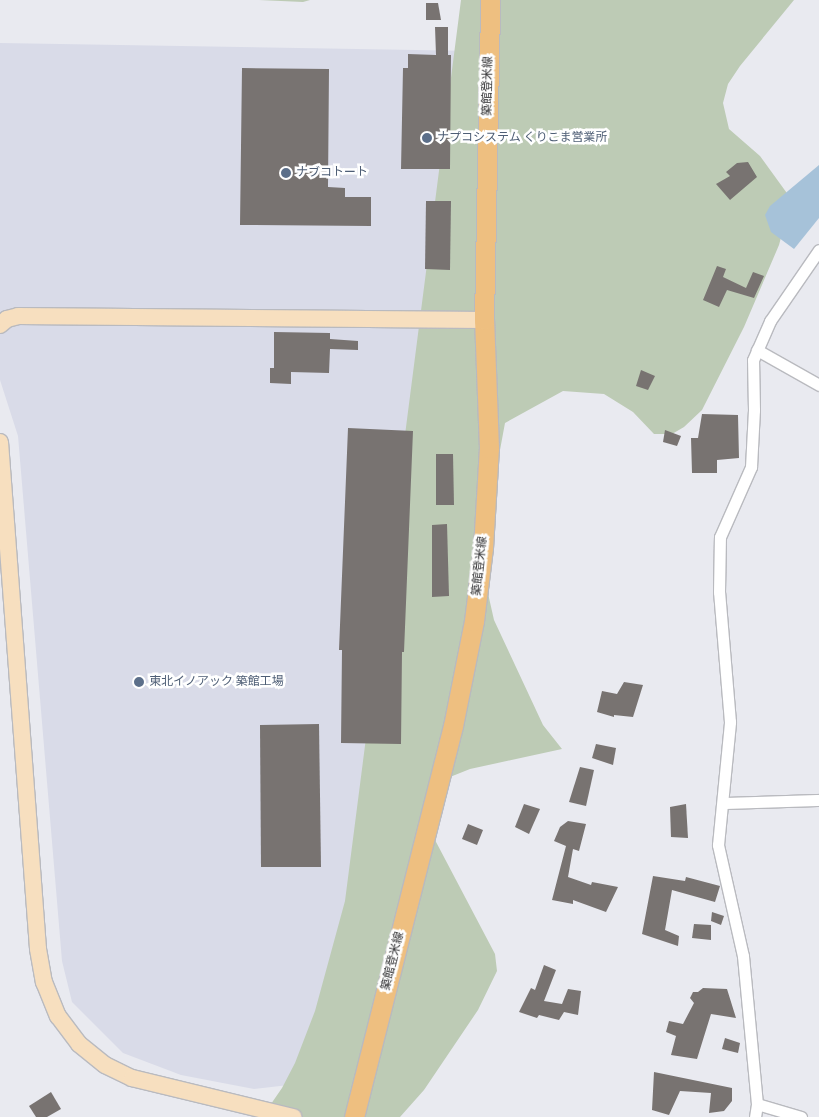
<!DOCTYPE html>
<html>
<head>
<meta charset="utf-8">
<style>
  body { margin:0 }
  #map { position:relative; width:819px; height:1117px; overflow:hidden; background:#e9eaf0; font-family:"Fira Sans Condensed","Noto Sans JP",sans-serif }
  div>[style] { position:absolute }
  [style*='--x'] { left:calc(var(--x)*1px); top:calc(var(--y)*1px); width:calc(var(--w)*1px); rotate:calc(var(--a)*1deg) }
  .built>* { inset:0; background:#d9dbe8 }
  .green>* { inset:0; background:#bdcbb5 }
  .water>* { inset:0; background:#a6c2d9 }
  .building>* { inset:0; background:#787371 }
  .roads { filter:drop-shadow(1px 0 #b9babf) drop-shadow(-1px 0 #b9babf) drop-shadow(0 1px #b9babf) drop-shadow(0 -1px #b9babf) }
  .street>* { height:11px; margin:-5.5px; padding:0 5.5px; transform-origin:5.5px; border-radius:5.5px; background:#fff }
  .secondary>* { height:16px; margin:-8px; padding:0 8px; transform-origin:8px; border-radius:8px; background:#f7dfbf }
  .primary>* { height:19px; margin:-9.5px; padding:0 9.5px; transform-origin:9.5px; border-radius:9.5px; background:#eebf80 }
  .dots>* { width:14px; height:14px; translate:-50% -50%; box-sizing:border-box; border:2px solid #fff; border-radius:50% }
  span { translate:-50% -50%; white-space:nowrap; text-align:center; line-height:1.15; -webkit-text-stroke:5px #fff; paint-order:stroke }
  .street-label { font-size:12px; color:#363638 }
  .service-label { font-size:12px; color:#4e5e75 }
  .left { translate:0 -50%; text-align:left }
</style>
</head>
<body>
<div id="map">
  <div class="built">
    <div style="clip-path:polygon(0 43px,475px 51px,341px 1079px,254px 1089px,181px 1075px,123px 1053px,72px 1002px,62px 961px,18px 436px,0 380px)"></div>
  </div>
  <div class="green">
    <div style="clip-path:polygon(259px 0,310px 0,303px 2px)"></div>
    <div style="clip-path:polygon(461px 0,794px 0,740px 66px,728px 84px,723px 103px,729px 129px,760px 156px,789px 196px,787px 215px,779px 245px,744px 327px,702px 410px,684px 427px,672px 434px,654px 434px,633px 412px,604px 394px,563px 391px,505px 423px,480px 558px,494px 620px,543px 725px,562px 749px,470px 769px,450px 777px,437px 787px,430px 811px,435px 840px,495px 954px,497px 971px,478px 1010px,424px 1090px,400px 1117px,262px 1117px,282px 1088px,295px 1063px,315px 1011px,345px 901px)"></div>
  </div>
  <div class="water">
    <div style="clip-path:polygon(819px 165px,819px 218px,794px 249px,771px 232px,765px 215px,770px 206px)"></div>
  </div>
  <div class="building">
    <div style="clip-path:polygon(426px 3px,438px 3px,441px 20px,426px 20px)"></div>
    <div style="clip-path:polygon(435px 27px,448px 27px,448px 55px,451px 55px,450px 169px,401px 169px,403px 68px,408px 68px,408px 54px,436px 55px)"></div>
    <div style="clip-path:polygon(242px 68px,329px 69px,328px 187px,345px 188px,345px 197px,371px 197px,371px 226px,240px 225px)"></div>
    <div style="clip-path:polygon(748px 162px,757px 177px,730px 200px,716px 184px,730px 176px,726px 172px,737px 163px)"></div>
    <div style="clip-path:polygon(426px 201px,451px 201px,450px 270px,425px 269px)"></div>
    <div style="clip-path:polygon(717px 266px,726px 269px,723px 277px,746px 288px,753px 272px,764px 276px,754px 298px,727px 290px,719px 307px,703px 300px)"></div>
    <div style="clip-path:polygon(274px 332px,330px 333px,330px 339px,358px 341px,358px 350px,330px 349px,329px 373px,291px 372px,291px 384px,270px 383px,270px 368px,274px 368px)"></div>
    <div style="clip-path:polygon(641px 370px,655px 376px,648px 390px,636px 386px)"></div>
    <div style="clip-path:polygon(702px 414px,738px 415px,739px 458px,717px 460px,717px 473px,692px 473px,691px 438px,698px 438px)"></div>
    <div style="clip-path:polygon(348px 428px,413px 431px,404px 652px,402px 652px,401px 744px,341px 743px,342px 650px,339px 650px)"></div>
    <div style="clip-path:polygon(665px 430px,681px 436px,677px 446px,663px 442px)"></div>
    <div style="clip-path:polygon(436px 454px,453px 454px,454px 505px,436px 505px)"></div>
    <div style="clip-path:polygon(447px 524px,449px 596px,432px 597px,432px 525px)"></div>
    <div style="clip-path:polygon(624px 682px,643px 685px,633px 717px,614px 715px,614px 717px,597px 712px,602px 691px,617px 694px)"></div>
    <div style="clip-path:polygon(319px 724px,321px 867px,261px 867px,260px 725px)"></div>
    <div style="clip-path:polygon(596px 744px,616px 748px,613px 765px,592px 758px)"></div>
    <div style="clip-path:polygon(580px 767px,594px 770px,586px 806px,569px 802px)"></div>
    <div style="clip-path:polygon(524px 804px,540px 809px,529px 834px,515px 827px)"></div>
    <div style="clip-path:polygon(686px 804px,688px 838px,671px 837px,670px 807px)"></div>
    <div style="clip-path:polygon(568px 821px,586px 824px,579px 851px,573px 849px,568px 877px,591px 885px,592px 882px,618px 887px,606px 912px,573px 900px,573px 904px,552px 900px,566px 846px,554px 841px,560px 827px)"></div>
    <div style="clip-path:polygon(468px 824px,483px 830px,477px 845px,462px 839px)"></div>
    <div style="clip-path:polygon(653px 876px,685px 881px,686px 877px,720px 886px,715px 902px,672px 890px,665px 930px,679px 936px,678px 946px,642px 934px)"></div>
    <div style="clip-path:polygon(712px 912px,724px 916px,721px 925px,711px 921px)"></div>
    <div style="clip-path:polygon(694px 924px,711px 925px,711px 940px,692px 938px)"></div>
    <div style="clip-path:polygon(544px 965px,556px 970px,544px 1001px,562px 1004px,568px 989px,581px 991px,578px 1015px,564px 1012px,559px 1020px,539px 1015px,537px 1018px,519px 1012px,531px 988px,535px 990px)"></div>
    <div style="clip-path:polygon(703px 988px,727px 989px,736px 1018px,711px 1014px,697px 1059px,671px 1055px,676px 1036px,666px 1032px,669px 1021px,683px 1024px,694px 1003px,690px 998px,693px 992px,698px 992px)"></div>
    <div style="clip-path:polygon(725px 1038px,740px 1043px,738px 1053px,722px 1049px)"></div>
    <div style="clip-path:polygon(654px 1072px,732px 1088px,732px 1101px,724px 1111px,709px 1113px,711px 1093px,680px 1091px,669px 1115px,652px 1110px)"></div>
    <div style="clip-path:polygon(51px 1092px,61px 1109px,47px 1117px,36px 1117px,29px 1106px)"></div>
  </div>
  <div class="roads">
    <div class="street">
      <div style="--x:757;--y:350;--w:71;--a:29.4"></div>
      <div style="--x:723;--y:803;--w:96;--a:-1.8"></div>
      <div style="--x:757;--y:1104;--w:46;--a:16.5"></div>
      <div style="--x:755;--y:1117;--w:13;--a:-81"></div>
      <div style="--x:757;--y:1104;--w:149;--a:-95.4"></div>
      <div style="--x:743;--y:956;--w:114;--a:-102.7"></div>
      <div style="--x:718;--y:845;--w:124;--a:-84.4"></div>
      <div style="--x:730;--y:722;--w:130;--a:-94.8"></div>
      <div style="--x:719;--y:592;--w:55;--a:-89"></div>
      <div style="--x:720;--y:537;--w:77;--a:-66.1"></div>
      <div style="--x:751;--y:467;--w:57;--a:-87"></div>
      <div style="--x:754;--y:410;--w:50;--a:-91.1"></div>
      <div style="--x:753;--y:360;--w:43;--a:-66.4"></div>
      <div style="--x:770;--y:321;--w:86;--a:-55.4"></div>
    </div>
    <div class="secondary">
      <div style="--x:0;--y:325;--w:9;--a:-41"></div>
      <div style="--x:7;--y:319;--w:11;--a:-15"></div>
      <div style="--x:18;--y:316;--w:466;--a:0.5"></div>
      <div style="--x:0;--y:442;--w:508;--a:85.71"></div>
      <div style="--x:38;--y:949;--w:34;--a:80"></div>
      <div style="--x:44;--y:982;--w:37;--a:68"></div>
      <div style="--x:58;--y:1016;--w:35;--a:53"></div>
      <div style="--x:79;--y:1044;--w:33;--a:39"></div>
      <div style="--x:105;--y:1065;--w:30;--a:26"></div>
      <div style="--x:132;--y:1078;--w:166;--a:13.6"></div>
    </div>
    <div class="primary">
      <div style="--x:354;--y:1117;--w:403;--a:-75.8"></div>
      <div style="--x:453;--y:726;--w:107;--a:-78.7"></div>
      <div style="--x:474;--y:621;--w:74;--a:-83"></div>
      <div style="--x:483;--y:548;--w:100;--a:-86.6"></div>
      <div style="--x:489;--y:448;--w:128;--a:-92.2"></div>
      <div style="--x:484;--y:320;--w:320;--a:-88.9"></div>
    </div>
  </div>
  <div class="dots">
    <div style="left:427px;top:138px;background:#5c6f8a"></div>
    <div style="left:286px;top:173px;background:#5c6f8a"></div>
    <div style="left:139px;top:682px;background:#5c6f8a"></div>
  </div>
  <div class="street-label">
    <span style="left:488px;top:86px;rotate:-89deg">築館登米線</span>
    <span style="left:480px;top:566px;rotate:-84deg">築館登米線</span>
    <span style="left:393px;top:961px;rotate:-76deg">築館登米線</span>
  </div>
  <div class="service-label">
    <span class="left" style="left:437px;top:138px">ナプコシステム くりこま営業所</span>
    <span class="left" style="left:296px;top:173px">ナブコトート</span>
    <span class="left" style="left:149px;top:682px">東北イノアック 築館工場</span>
  </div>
</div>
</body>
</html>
